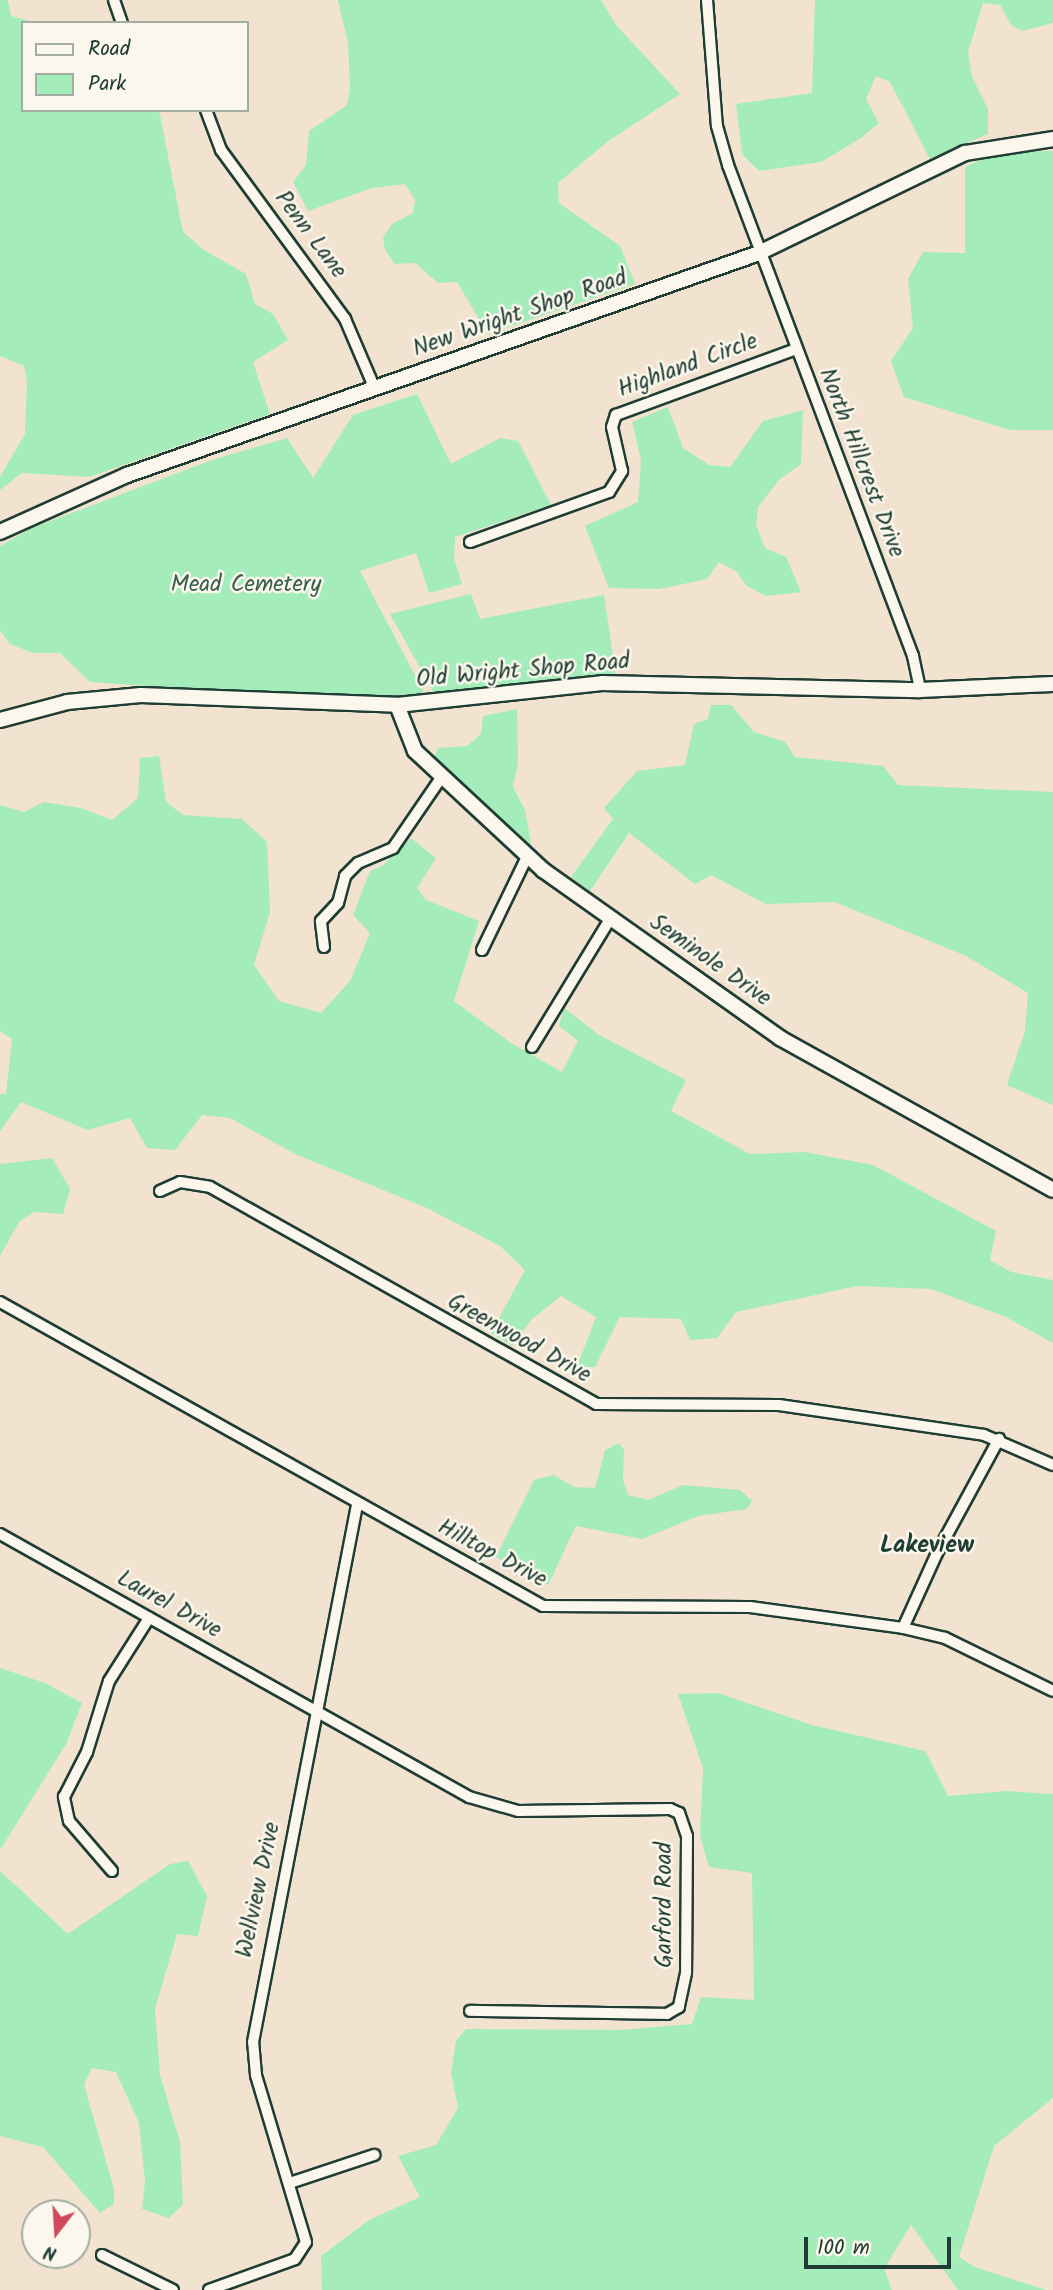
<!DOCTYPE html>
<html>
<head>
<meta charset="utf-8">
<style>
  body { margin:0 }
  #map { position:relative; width:1053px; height:2290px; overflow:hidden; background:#f2e3d0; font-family:Kalam,sans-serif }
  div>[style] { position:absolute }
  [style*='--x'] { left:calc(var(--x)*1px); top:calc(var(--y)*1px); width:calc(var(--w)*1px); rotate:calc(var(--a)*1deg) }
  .green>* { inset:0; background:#a4ecb9 }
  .roads { filter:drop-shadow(2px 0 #1f3d34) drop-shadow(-2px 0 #1f3d34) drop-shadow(0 2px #1f3d34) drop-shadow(0 -2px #1f3d34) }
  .minor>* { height:10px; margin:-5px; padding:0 5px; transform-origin:5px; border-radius:5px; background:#fbf7ec }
  .tertiary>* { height:14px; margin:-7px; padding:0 7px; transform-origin:7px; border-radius:7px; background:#fbf7ec }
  span { translate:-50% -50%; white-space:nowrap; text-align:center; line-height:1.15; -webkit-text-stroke:5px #fbf7ec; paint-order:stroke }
  .street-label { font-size:23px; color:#1f3d34 }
  .park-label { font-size:23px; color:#3a604f }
  .neighbourhood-label { font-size:24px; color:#1f3d34; font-weight:700 }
  .legend { position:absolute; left:21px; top:21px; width:228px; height:91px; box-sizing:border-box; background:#fbf7ec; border:2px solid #a3ada2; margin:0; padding:9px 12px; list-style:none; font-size:21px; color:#1f3d34 }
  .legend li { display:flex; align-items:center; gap:14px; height:35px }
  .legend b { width:35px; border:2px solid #a3ada2 }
  .north { position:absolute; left:21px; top:2199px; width:70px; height:70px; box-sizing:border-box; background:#fbf7ec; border:2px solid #a3ada2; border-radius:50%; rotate:197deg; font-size:19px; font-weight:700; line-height:28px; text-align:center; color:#1f3d34 }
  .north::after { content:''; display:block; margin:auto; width:24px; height:32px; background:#d1495b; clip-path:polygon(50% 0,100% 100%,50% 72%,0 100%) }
  .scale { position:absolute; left:804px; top:2237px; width:147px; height:32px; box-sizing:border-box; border:4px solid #1f3d34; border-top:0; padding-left:9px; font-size:21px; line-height:24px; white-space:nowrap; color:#1f3d34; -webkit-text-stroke:5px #fbf7ec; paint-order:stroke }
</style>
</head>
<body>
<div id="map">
  <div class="green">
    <div style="clip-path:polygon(0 0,8px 0,11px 16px,38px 23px,23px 23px,23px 110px,159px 110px,183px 232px,204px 250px,246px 274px,255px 304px,273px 314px,288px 340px,253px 362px,270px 414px,89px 477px,22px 473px,0 490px,0 477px,25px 434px,27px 382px,24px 366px,0 356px)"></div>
    <div style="clip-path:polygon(338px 0,601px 0,616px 25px,680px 94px,607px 142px,558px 183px,559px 203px,620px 246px,635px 284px,488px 334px,457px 282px,438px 283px,415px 263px,395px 264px,385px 250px,383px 238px,392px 224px,413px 213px,415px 200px,405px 184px,372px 188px,308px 211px,293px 182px,306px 165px,309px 131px,347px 105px,350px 88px,348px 43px)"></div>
    <div style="clip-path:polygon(815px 0,1053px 0,1053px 23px,1022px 31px,1012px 26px,1000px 5px,983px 3px,968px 52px,972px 77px,988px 109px,988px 134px,930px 159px,890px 82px,876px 76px,866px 99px,879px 123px,861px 138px,821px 162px,759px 171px,742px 154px,736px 104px,812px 93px)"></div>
    <div style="clip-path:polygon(1053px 151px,1053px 430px,1010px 430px,904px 397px,891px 361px,913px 328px,908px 279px,923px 252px,965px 253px,965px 167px,997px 152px)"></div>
    <div style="clip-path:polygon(417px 394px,451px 464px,500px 438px,518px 441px,551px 505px,455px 537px,454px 558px,462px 584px,429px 593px,416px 553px,360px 571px,427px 698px,322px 698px,90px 682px,60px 653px,33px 653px,10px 644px,0 630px,0 546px,32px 528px,212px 460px,287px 438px,313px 478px,353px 415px)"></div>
    <div style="clip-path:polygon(668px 407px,683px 448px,709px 465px,730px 467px,763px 421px,803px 410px,801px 464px,779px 480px,758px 507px,756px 525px,765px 548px,786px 557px,801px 592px,766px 596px,747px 586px,736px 571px,719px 562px,707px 579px,659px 589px,609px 588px,585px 526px,638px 502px,641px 460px,632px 422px)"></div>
    <div style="clip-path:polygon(471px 594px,480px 619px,604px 595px,616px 677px,438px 700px,390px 614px)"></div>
    <div style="clip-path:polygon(711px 705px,731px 705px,754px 732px,785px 742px,795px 757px,883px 766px,898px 785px,1053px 792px,1053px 1105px,1007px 1085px,1025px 1031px,1028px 993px,966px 956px,835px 902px,766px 904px,711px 875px,695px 884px,629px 833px,590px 891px,571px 877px,613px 819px,604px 808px,637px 771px,685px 765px,694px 724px,708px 719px)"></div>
    <div style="clip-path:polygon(517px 709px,518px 763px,513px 787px,525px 810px,532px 849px,433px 759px,438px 748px,467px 746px,481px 734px,483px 716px)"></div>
    <div style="clip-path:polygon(159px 756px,166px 802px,183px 815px,242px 819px,267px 842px,270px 912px,254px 965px,279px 1001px,321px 1013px,350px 981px,370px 933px,353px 915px,370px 871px,382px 866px,411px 838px,436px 858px,417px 888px,426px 900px,479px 921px,454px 1001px,511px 1043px,562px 1072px,578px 1041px,559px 1026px,564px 1008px,599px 1035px,686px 1080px,671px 1111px,750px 1154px,805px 1152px,873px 1165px,996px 1231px,990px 1260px,1011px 1272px,1053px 1280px,1053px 1343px,1006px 1317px,931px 1289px,857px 1286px,736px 1312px,717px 1338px,690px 1340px,681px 1319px,620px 1317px,595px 1367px,577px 1367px,596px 1317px,561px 1296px,532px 1319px,512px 1346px,491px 1333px,525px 1270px,500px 1246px,427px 1208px,295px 1154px,230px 1118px,202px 1115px,175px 1150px,147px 1148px,130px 1118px,88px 1130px,21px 1102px,0 1131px,0 1094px,6px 1094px,12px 1039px,0 1031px,0 805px,24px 812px,44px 802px,81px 808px,112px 820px,138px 798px,140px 758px)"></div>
    <div style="clip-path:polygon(52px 1158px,70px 1189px,63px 1214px,34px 1212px,19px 1222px,0 1256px,0 1164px)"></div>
    <div style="clip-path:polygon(619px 1443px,624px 1450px,623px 1480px,628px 1495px,648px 1500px,683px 1485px,740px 1490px,752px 1501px,747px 1509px,698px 1516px,642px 1539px,576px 1526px,548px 1585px,496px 1557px,534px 1480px,554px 1475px,574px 1487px,595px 1488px,605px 1450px)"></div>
    <div style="clip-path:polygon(0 1668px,45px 1683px,82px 1703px,66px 1744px,0 1850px)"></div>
    <div style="clip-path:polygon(718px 1693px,812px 1725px,925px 1751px,948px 1796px,1006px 1791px,1053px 1794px,1053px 2098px,994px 2146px,959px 2257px,975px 2267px,1046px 2290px,958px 2290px,911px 2225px,884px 2269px,892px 2290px,322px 2290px,321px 2256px,369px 2220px,420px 2197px,398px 2156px,436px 2145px,458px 2108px,451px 2073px,456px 2041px,466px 2029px,619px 2030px,692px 2024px,701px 1997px,754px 2000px,752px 1873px,709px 1867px,700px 1836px,703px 1768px,678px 1694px)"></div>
    <div style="clip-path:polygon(188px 1861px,207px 1896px,198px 1936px,177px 1934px,155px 2009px,160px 2075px,180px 2142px,183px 2204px,169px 2218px,142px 2209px,145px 2181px,139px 2123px,116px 2072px,92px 2068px,84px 2085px,114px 2189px,114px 2204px,100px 2213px,43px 2147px,0 2136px,0 1871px,68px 1934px,170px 1864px)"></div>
  </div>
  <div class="roads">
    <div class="minor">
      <div style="--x:114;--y:0;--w:24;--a:71"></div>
      <div style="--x:707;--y:0;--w:126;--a:85.5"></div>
      <div style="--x:717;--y:126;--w:41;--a:74.2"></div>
      <div style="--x:728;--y:165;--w:525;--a:69.35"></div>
      <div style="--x:913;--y:656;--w:35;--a:78"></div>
      <div style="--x:206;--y:110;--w:43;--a:69.4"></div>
      <div style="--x:221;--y:150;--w:210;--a:53.7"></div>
      <div style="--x:345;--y:319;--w:76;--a:66.8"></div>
      <div style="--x:470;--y:542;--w:148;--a:-19.8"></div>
      <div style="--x:609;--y:492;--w:25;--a:-58"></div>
      <div style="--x:622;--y:471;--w:45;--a:-102.8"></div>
      <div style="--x:612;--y:427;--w:13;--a:-72"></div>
      <div style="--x:616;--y:415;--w:192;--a:-20.1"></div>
      <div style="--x:324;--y:947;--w:26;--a:-97"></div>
      <div style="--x:321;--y:921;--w:25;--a:-47"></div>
      <div style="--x:338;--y:903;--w:28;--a:-75"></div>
      <div style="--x:345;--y:876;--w:18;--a:-45"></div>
      <div style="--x:358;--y:863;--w:38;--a:-23"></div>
      <div style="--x:393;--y:848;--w:85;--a:-55.6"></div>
      <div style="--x:482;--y:950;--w:103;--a:-64.2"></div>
      <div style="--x:532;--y:1047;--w:150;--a:-58.6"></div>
      <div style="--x:160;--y:1191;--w:22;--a:-24"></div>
      <div style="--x:180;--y:1182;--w:30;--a:9"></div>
      <div style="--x:210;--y:1187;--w:443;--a:29.3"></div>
      <div style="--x:596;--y:1404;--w:183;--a:0.3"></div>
      <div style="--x:779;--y:1405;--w:207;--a:8.3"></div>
      <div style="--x:984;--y:1435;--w:75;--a:23.5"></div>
      <div style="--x:0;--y:1302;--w:622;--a:29.24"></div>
      <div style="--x:543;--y:1606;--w:207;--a:0.3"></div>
      <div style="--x:750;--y:1607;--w:154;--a:7.8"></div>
      <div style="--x:903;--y:1628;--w:43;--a:13.4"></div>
      <div style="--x:945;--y:1638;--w:120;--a:26.1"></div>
      <div style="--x:0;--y:1534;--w:538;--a:29.28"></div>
      <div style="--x:469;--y:1797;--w:51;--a:15.9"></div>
      <div style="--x:518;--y:1811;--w:152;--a:-0.8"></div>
      <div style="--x:670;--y:1809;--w:10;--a:24"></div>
      <div style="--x:679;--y:1813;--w:24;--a:71"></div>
      <div style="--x:687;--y:1836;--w:137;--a:90.4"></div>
      <div style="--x:686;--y:1973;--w:35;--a:102"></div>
      <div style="--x:679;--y:2007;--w:14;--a:150"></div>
      <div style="--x:667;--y:2014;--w:197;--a:-179.1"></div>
      <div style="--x:903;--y:1628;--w:82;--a:-65.6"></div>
      <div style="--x:937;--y:1553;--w:130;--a:-61.5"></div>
      <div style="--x:112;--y:1871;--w:66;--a:-130.7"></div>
      <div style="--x:69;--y:1821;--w:25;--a:-102"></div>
      <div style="--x:64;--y:1797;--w:51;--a:-62.9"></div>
      <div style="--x:87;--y:1752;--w:74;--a:-72.8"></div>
      <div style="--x:109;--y:1681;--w:75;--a:-57.6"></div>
      <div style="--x:290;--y:2183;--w:89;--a:-18.4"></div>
      <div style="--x:102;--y:2255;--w:79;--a:26.2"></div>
      <div style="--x:209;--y:2290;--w:91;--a:-19.8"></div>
      <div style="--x:295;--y:2259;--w:20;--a:-57"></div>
      <div style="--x:306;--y:2242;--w:174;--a:-106.7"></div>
      <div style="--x:256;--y:2075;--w:33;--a:-95"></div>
      <div style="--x:253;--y:2042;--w:547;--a:-79.04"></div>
    </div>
    <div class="tertiary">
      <div style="--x:0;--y:532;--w:139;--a:-24.2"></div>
      <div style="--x:127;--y:475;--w:670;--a:-19.35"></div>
      <div style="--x:759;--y:253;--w:229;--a:-25.9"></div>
      <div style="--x:965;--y:153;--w:89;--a:-9"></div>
      <div style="--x:397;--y:705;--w:49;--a:68.6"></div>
      <div style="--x:415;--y:751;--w:175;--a:42.9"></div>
      <div style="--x:543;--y:870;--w:291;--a:35.3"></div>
      <div style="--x:780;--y:1038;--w:312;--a:29.1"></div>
      <div style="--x:0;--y:720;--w:69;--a:-15"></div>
      <div style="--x:67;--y:702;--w:74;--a:-5.4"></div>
      <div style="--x:141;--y:695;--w:256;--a:2.2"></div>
      <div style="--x:397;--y:705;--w:206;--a:-6.1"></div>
      <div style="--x:602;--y:683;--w:318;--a:1.3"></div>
      <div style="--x:920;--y:690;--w:133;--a:-2.6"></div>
    </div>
  </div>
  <div class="street-label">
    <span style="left:310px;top:235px;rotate:53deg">Penn Lane</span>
    <span style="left:520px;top:314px;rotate:-19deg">New Wright Shop Road</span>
    <span style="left:688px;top:366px;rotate:-20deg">Highland Circle</span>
    <span style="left:861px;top:463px;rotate:69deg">North Hillcrest Drive</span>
    <span style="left:523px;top:671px;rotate:-5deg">Old Wright Shop Road</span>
    <span style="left:710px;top:961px;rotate:35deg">Seminole Drive</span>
    <span style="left:519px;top:1339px;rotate:29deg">Greenwood Drive</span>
    <span style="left:492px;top:1554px;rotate:28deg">Hilltop Drive</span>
    <span style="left:169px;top:1605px;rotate:29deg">Laurel Drive</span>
    <span style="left:259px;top:1890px;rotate:-78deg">Wellview Drive</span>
    <span style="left:665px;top:1905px;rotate:-90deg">Garford Road</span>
  </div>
  <div class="park-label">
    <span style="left:246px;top:585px">Mead Cemetery</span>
  </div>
  <div class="neighbourhood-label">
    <span style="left:927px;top:1546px">Lakeview</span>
  </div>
  <ul class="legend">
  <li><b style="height:9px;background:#fbf7ec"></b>Road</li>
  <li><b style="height:19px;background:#a4ecb9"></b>Park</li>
  </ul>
  <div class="north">N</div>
  <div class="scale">100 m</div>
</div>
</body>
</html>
